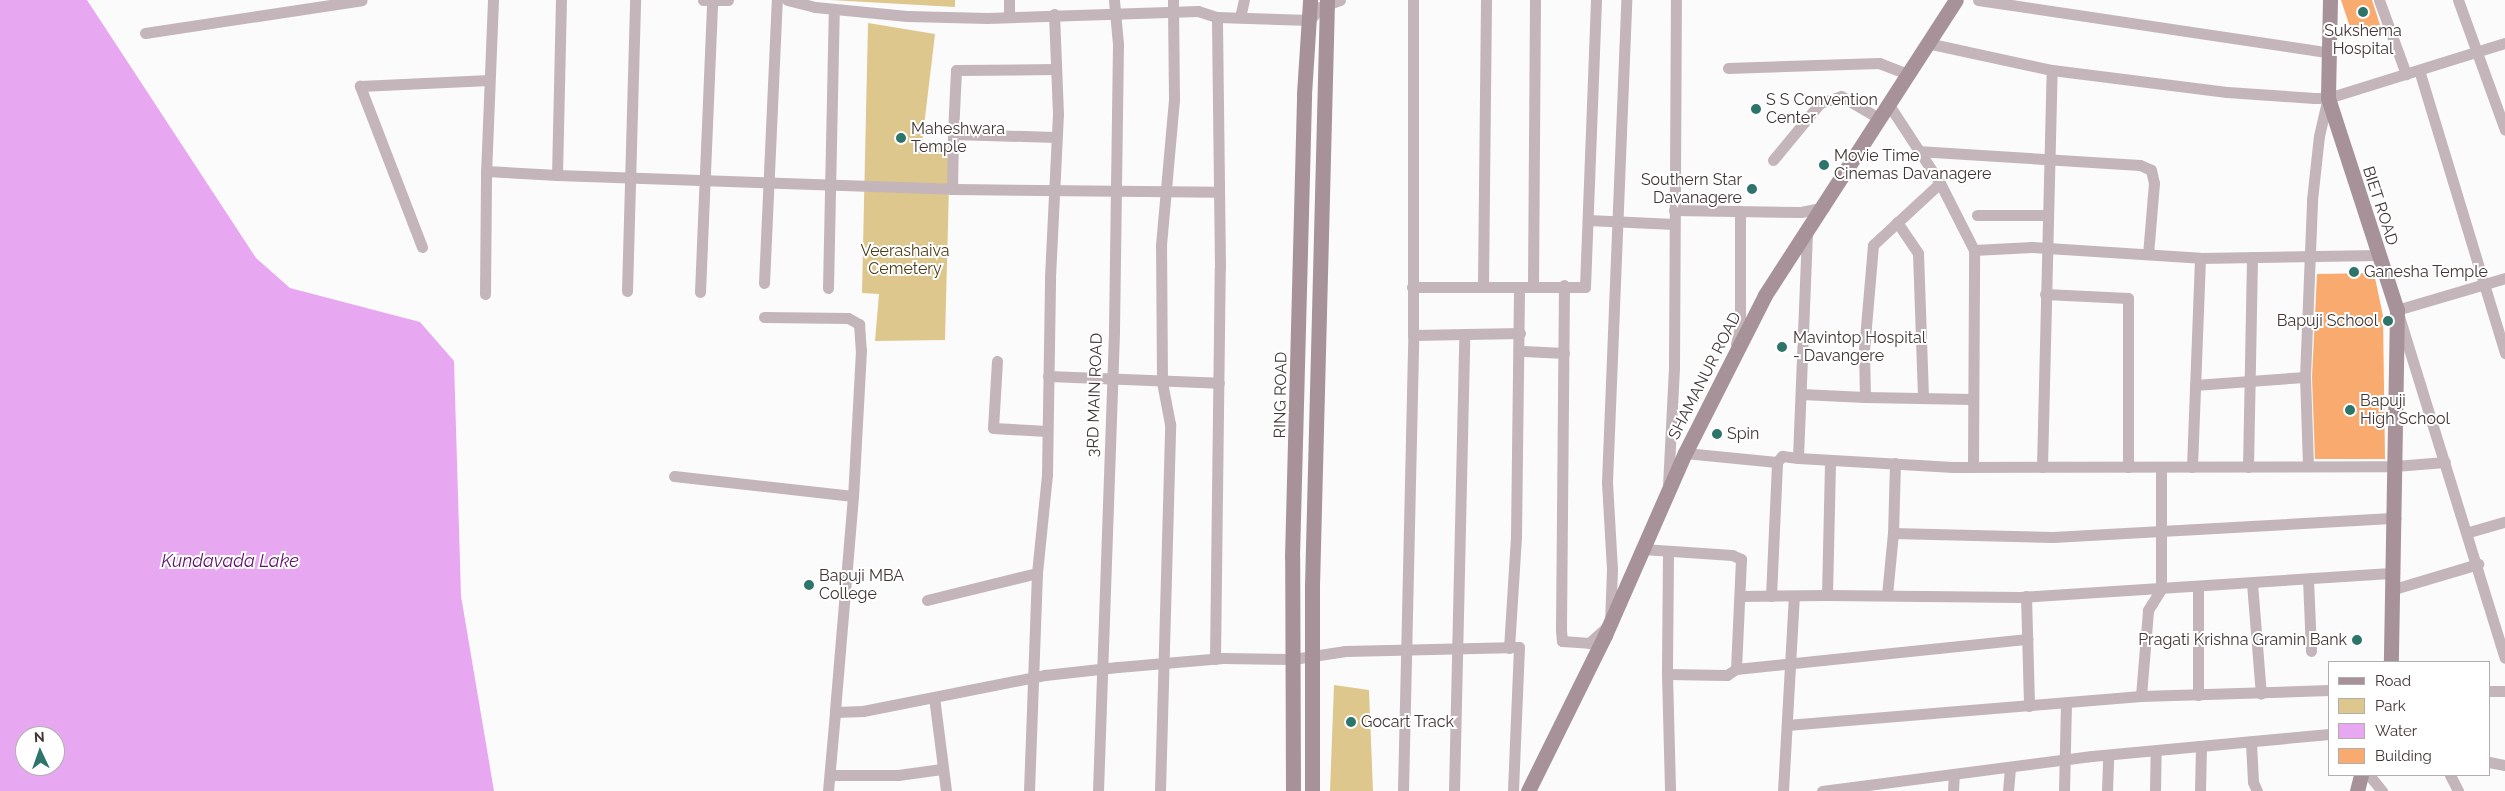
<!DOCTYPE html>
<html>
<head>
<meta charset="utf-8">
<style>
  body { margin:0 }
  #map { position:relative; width:2505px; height:791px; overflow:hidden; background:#fbfbfb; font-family:Raleway,sans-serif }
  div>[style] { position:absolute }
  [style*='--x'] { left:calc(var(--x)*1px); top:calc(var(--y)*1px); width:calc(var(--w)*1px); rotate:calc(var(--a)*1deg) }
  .green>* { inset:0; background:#dec78c }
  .water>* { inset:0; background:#e7a8f1 }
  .building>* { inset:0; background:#f9aa6e }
  .street>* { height:11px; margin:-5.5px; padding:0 5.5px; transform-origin:5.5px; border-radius:5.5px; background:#c3b5ba }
  .secondary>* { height:15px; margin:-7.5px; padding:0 7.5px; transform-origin:7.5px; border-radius:7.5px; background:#a7929a }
  .dots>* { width:14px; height:14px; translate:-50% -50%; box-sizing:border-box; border:2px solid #fff; border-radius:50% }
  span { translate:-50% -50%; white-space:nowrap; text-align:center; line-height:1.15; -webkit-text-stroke:4px #fff; paint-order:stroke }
  .poi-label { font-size:16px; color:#423534 }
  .left { translate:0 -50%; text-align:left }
  .right { translate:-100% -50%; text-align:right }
  .street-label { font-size:16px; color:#423534 }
  .park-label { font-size:16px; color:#4b3c13 }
  .water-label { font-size:18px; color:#5f136b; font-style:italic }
  .legend { position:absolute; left:2328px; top:661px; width:162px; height:115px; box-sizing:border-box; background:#fff; border:1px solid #b3aeae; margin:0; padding:6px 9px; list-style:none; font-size:15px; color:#423534 }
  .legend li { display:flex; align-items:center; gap:10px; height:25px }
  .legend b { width:25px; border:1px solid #b3aeae }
  .north { position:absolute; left:15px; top:726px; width:50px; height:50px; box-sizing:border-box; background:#fff; border:1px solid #b3aeae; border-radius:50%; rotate:357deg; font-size:14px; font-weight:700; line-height:20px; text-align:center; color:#423534 }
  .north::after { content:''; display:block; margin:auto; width:18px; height:22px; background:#2d746b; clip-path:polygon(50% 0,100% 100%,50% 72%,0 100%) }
</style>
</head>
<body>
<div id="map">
  <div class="green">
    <div style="clip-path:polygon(830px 0,955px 0,955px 7px)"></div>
    <div style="clip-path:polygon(868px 23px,935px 34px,922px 143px,950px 148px,945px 340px,875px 341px,879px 294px,862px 293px)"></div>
    <div style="clip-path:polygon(1334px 685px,1369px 690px,1373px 791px,1330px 791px)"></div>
  </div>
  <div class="water">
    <div style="clip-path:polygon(evenodd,0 0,87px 0,256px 258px,290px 288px,420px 322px,454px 361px,461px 596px,494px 791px,0 791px,0 0,25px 736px,55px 736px,55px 766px,25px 766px,25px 736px)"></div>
  </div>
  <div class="building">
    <div style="clip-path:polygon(2341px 0,2372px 0,2380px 25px,2352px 33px)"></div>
    <div style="clip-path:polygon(2374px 273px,2383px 316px,2385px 459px,2315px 459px,2312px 377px,2317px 274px)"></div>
  </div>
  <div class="street">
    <div style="--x:493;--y:0;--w:171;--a:92.3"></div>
    <div style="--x:486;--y:171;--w:71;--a:3.2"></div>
    <div style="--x:557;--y:175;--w:175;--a:-88.7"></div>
    <div style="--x:703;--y:0;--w:25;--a:0"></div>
    <div style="--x:787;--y:0;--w:29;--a:14"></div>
    <div style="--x:815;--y:7;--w:92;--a:5.6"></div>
    <div style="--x:907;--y:16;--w:80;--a:1.4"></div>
    <div style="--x:987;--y:18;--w:211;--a:-1.9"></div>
    <div style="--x:1198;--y:11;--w:20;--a:18"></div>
    <div style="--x:1217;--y:17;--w:93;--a:1.8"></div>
    <div style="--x:1310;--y:20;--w:16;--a:-52"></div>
    <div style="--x:1320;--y:7;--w:21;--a:-19"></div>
    <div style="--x:1978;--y:0;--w:354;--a:8.5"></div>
    <div style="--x:2379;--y:0;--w:79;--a:70"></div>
    <div style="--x:2458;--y:0;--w:138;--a:70.1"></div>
    <div style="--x:1009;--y:17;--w:17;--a:-90"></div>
    <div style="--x:1240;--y:17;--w:17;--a:-77"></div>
    <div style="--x:145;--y:33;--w:219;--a:-8.6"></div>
    <div style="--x:1927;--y:43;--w:128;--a:12.2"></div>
    <div style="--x:2052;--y:70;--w:176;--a:7.2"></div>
    <div style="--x:2227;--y:92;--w:87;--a:3.9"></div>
    <div style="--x:2314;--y:98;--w:14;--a:0"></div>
    <div style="--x:2328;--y:98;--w:185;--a:-17.3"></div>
    <div style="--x:1728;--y:68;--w:151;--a:-1.9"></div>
    <div style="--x:1879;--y:63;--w:31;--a:21"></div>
    <div style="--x:1056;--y:69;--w:100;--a:179.4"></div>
    <div style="--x:956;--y:70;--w:64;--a:92.7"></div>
    <div style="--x:953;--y:134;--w:103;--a:1.7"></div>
    <div style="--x:2419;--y:70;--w:296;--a:73.1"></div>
    <div style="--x:1889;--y:105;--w:93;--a:56.8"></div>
    <div style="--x:1940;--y:183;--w:75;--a:63.1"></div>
    <div style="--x:1974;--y:250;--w:58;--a:-3"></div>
    <div style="--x:2032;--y:247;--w:168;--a:3.7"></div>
    <div style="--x:2200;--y:258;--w:178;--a:-1"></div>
    <div style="--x:953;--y:134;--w:55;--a:91"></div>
    <div style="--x:952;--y:189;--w:266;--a:0.6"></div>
    <div style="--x:1917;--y:151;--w:223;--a:3.6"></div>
    <div style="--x:2140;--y:165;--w:12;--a:24"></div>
    <div style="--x:2151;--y:170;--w:13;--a:77"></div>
    <div style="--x:2154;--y:183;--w:71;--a:94.8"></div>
    <div style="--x:1773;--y:160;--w:74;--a:-50.5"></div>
    <div style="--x:1820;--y:103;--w:22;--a:-18"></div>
    <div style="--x:1841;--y:96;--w:45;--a:30.5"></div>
    <div style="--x:557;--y:175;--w:395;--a:2"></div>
    <div style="--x:1940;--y:183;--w:91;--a:137.2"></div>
    <div style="--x:1873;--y:245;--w:105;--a:94.9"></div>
    <div style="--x:1864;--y:350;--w:47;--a:88.8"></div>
    <div style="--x:1865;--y:397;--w:108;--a:1.1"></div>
    <div style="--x:1674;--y:210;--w:127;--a:0.9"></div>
    <div style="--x:1801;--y:212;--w:24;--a:-12"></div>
    <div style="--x:1977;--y:215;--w:70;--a:0"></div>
    <div style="--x:1588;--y:220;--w:86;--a:2.7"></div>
    <div style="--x:1897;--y:222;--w:37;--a:56"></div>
    <div style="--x:1918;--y:253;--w:145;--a:88"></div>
    <div style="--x:1807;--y:233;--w:225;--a:92.3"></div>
    <div style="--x:1798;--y:458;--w:155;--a:3.3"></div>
    <div style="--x:1953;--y:467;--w:442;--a:-0.1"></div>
    <div style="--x:2395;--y:466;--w:50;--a:-4.6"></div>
    <div style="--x:422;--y:247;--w:173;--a:-111.1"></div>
    <div style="--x:360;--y:86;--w:129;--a:-2.7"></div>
    <div style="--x:2505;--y:278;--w:113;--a:163.5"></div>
    <div style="--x:2397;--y:310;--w:364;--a:72.8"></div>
    <div style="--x:764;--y:283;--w:283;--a:-87.4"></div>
    <div style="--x:1564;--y:285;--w:345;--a:90.5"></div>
    <div style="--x:1561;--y:630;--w:11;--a:85"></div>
    <div style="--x:1562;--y:641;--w:27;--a:4"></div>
    <div style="--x:1589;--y:643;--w:28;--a:-42"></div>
    <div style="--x:1610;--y:624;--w:55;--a:-87.9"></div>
    <div style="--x:1612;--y:569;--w:87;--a:-93.3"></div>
    <div style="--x:1607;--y:482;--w:482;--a:-87.7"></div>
    <div style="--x:1483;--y:286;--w:286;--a:-89.4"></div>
    <div style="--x:1533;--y:286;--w:286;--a:-89.6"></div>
    <div style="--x:1412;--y:287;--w:173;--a:0"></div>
    <div style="--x:1585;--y:287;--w:287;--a:-87.8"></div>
    <div style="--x:828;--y:288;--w:279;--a:-88.8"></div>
    <div style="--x:627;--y:291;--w:291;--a:-88.4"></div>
    <div style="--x:700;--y:292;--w:292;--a:-87.6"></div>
    <div style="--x:485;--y:294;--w:123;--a:-89.5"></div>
    <div style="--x:2045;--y:294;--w:83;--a:2.8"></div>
    <div style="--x:2128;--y:298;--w:169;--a:90"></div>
    <div style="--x:764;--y:317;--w:84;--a:0.7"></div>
    <div style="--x:848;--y:318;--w:13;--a:29"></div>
    <div style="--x:859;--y:324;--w:26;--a:86"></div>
    <div style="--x:861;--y:350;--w:146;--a:93.1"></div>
    <div style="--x:853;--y:496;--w:217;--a:94.8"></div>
    <div style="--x:1413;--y:335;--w:107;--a:-1.1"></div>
    <div style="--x:1736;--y:344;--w:18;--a:-77"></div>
    <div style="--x:1740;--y:326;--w:115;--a:-90"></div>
    <div style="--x:1521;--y:351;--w:43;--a:2.7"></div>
    <div style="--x:997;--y:361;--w:67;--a:93.4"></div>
    <div style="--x:993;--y:428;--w:54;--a:3.2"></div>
    <div style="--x:1048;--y:376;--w:171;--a:2.3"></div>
    <div style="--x:2195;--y:385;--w:110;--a:-4.2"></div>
    <div style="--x:1801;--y:394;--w:64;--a:2.7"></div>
    <div style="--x:1685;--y:453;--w:92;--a:5.6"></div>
    <div style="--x:1895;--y:463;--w:70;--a:91.6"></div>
    <div style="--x:1893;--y:533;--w:160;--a:1.4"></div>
    <div style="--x:2053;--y:537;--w:343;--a:-3.2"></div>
    <div style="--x:2308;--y:466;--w:89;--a:-91.9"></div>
    <div style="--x:2305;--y:377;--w:177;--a:-87.7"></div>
    <div style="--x:2312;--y:200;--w:64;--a:-83.8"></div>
    <div style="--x:2319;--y:136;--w:39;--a:-77"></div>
    <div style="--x:1973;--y:467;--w:217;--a:-89.7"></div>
    <div style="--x:2042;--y:467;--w:397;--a:-88.6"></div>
    <div style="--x:2192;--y:467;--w:209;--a:-87.8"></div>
    <div style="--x:2248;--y:467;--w:210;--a:-88.9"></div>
    <div style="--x:674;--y:476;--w:180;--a:6.4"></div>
    <div style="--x:1668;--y:486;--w:118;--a:-87.1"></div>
    <div style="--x:1674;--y:368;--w:368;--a:-89.7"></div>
    <div style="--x:2469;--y:532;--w:37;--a:-16"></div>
    <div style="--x:1643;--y:549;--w:89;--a:3.9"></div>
    <div style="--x:1732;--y:555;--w:10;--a:24"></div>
    <div style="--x:1741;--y:559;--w:110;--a:92.6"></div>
    <div style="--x:1736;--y:669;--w:293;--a:-5.9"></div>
    <div style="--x:1668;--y:553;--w:121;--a:90.5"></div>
    <div style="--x:1667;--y:674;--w:60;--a:1"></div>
    <div style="--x:1727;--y:675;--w:11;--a:-34"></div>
    <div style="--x:2308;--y:579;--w:72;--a:87.6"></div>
    <div style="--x:2252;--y:583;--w:111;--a:85.4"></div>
    <div style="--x:2394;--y:589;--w:88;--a:-16.6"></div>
    <div style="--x:1827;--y:595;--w:193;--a:0.6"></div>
    <div style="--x:2020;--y:597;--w:375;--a:-3.7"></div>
    <div style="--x:1887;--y:595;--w:62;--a:-84.5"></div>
    <div style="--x:1740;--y:596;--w:87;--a:-0.7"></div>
    <div style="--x:1827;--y:595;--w:135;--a:-88.7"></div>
    <div style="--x:1771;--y:596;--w:134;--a:-87.4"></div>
    <div style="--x:1777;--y:462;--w:8;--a:-50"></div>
    <div style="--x:1782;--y:456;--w:16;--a:7"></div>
    <div style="--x:2026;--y:596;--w:110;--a:88.4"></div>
    <div style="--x:927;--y:600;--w:113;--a:-13.8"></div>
    <div style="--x:1509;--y:648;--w:112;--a:-86.4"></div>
    <div style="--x:1516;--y:536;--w:249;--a:-89.3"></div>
    <div style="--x:1215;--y:659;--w:391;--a:-89.3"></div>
    <div style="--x:1220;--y:268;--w:251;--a:-90.7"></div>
    <div style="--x:1667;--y:674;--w:117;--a:88.5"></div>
    <div style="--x:2489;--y:691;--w:16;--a:0"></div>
    <div style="--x:2198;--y:695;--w:108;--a:-90"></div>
    <div style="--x:2141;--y:696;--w:86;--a:-85.3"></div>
    <div style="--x:2148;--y:610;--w:25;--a:-58"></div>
    <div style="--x:2161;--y:589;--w:122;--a:-90"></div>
    <div style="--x:934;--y:697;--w:95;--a:82.7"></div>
    <div style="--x:1787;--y:725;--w:355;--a:-4.7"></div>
    <div style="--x:2141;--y:696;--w:188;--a:-1.8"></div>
    <div style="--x:2251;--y:743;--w:39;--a:87"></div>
    <div style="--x:2253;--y:782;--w:10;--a:66"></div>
    <div style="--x:2489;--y:762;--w:16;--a:11"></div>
    <div style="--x:830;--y:775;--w:68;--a:0"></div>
    <div style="--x:898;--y:775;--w:44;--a:-7.8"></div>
    <div style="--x:2369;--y:775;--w:21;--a:51"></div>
    <div style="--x:2450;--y:775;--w:18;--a:63"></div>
    <div style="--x:828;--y:791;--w:79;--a:-84.9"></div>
    <div style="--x:835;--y:712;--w:28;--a:-2"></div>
    <div style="--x:863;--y:711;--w:186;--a:-11.2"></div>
    <div style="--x:1045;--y:675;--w:73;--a:-6.3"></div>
    <div style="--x:1118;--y:667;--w:105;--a:-4.9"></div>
    <div style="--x:1223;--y:658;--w:70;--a:0.8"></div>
    <div style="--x:1293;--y:659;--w:53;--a:-8.7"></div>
    <div style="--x:1345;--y:651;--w:174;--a:-1.3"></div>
    <div style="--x:1519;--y:647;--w:144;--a:92.4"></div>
    <div style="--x:1029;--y:791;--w:218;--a:-87.9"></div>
    <div style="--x:1037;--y:573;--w:100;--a:-84.2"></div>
    <div style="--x:1047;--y:474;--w:197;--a:-89.1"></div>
    <div style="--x:1050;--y:277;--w:163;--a:-87.2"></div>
    <div style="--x:1058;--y:114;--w:100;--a:-92.3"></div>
    <div style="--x:1098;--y:791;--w:461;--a:-88"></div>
    <div style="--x:1114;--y:330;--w:286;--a:-89.2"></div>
    <div style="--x:1118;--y:44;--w:44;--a:-95.2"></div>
    <div style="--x:1160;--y:791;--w:367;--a:-88.4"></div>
    <div style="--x:1170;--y:424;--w:43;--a:-100.8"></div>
    <div style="--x:1162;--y:382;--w:137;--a:-90.4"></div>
    <div style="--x:1161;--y:245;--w:146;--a:-84.9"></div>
    <div style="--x:1174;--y:100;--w:100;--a:-90.6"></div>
    <div style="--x:1403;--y:791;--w:456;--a:-88.7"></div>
    <div style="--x:1413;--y:335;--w:335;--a:-90"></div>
    <div style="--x:1454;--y:791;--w:457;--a:-88.7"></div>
    <div style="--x:1783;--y:791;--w:195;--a:-86.8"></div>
    <div style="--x:1822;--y:791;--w:272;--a:-7.4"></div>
    <div style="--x:2092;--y:756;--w:238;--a:-5.3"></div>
    <div style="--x:1953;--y:791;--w:17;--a:-87"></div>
    <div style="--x:2008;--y:791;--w:24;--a:-85"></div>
    <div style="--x:2064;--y:791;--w:88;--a:-88.7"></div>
    <div style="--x:2107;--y:791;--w:36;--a:-88"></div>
    <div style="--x:2155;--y:791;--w:39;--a:-89"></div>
    <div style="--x:2200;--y:791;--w:43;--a:-88.7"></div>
  </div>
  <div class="secondary">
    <div style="--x:2330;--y:0;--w:98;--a:91.2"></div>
    <div style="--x:2328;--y:98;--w:223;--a:72"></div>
    <div style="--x:2397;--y:310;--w:352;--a:91"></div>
    <div style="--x:1293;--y:791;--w:234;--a:-90.2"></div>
    <div style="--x:1292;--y:557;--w:463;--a:-88.5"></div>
    <div style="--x:1304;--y:94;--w:94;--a:-86.3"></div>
    <div style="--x:1312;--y:791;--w:205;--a:-90"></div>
    <div style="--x:1312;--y:586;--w:586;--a:-88.53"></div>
    <div style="--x:1528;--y:791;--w:174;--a:-63.7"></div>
    <div style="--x:1605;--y:635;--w:199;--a:-66.3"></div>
    <div style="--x:1685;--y:453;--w:177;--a:-63.1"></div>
    <div style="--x:1765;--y:295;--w:351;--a:-57.1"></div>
    <div style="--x:2357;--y:791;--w:16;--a:-76"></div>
  </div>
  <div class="dots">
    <div style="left:2363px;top:12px;background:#2d746b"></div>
    <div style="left:1756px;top:109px;background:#2d746b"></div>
    <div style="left:901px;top:138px;background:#2d746b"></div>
    <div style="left:1824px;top:165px;background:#2d746b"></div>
    <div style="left:1752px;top:189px;background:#2d746b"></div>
    <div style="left:2354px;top:272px;background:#2d746b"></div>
    <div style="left:2388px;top:321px;background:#2d746b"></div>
    <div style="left:1782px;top:347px;background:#2d746b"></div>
    <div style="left:2350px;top:410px;background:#2d746b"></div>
    <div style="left:1717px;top:434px;background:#2d746b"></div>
    <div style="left:809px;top:585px;background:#2d746b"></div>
    <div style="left:2357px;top:640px;background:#2d746b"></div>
    <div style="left:1351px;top:722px;background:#2d746b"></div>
  </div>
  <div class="poi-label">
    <span style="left:2363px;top:40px">Sukshema<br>Hospital</span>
    <span class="left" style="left:1766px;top:109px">S S Convention<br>Center</span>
    <span class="left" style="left:911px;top:138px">Maheshwara<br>Temple</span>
    <span class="left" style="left:1834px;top:165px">Movie Time<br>Cinemas Davanagere</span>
    <span class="right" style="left:1742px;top:189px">Southern Star<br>Davanagere</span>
    <span class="left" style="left:2364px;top:272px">Ganesha Temple</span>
    <span class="right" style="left:2378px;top:321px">Bapuji School</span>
    <span class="left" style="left:1793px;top:347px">Mavintop Hospital<br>- Davangere</span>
    <span class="left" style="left:2360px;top:410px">Bapuji<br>High School</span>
    <span class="left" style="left:1727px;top:434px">Spin</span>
    <span class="left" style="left:819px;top:585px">Bapuji MBA<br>College</span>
    <span class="right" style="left:2347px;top:640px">Pragati Krishna Gramin Bank</span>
    <span class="left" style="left:1361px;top:722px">Gocart Track</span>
  </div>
  <div class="street-label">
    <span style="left:2380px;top:206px;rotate:72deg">BIET ROAD</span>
    <span style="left:1705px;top:376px;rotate:-63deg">SHAMANUR ROAD</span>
    <span style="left:1095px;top:395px;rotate:-88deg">3RD MAIN ROAD</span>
    <span style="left:1281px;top:395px;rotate:-89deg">RING ROAD</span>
  </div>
  <div class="park-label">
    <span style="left:905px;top:260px">Veerashaiva<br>Cemetery</span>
  </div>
  <div class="water-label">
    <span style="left:230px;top:561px">Kundavada Lake</span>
  </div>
  <ul class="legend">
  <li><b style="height:6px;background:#a7929a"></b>Road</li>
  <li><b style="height:14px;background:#dec78c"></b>Park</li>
  <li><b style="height:14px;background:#e7a8f1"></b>Water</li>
  <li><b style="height:14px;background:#f9aa6e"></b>Building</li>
  </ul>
  <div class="north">N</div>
</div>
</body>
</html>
